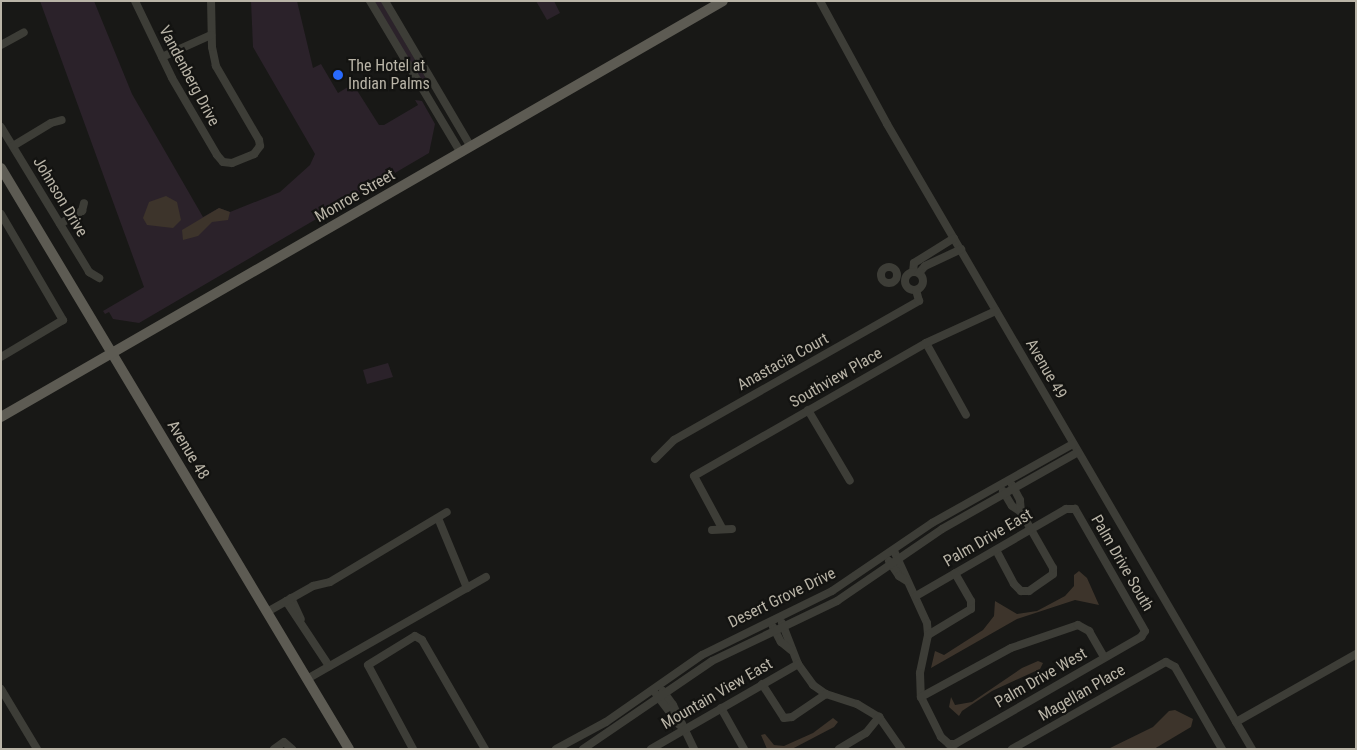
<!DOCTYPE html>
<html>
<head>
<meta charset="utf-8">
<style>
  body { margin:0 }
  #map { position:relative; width:1357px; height:750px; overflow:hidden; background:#181816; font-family:"Roboto Condensed",sans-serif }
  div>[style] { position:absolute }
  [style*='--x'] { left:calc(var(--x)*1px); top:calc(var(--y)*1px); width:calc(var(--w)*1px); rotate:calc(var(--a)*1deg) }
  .green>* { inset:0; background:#2b222a }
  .water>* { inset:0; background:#3d342b }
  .minor>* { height:8px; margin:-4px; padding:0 4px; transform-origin:4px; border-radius:4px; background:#3d3d37 }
  .minor>.ring { margin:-4px; padding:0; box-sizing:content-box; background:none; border:8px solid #3d3d37; border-radius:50% }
  .major>* { height:10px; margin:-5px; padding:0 5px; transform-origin:5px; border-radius:5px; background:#5d5b53 }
  .dots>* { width:14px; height:14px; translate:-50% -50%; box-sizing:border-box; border:2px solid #131311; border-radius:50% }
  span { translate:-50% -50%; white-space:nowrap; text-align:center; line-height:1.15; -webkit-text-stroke:4.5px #131311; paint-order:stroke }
  .poi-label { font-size:16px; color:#b9b4a7 }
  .left { translate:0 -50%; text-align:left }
  .street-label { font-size:16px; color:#b9b4a7 }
  .frame { position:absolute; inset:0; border:2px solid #b9b4a7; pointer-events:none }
</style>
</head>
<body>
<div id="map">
  <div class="green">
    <div style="clip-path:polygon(40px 1px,94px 1px,132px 94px,203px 217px,219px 208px,230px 212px,280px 192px,310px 165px,315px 154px,253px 47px,251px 1px,297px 1px,313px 68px,321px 64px,338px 93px,353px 84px,379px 125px,384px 125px,418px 105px,415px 100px,422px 101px,435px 124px,429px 153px,139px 323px,113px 319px,109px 312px,105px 314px,103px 311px,144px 287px)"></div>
    <div style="clip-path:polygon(373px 1px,381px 1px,428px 82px,423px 84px)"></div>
    <div style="clip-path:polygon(536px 1px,554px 1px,560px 13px,547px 20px)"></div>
    <div style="clip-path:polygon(388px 363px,393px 377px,367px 384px,363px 370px)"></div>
  </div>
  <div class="water">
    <div style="clip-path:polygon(166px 196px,177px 202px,181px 220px,173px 228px,147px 225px,143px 218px,149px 202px)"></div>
    <div style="clip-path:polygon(219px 208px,230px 212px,228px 220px,212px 222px,198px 236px,183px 240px,182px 230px)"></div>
    <div style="clip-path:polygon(1079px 571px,1087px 578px,1099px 605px,1075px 600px,1017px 619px,931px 668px,935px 651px,944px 655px,983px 630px,994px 616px,995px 601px,1017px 614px,1037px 611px,1065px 596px,1074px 586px,1074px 575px)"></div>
    <div style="clip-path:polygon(1038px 661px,1043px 663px,1040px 669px,992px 691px,962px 711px,959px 716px,949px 707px,951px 697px,955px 705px,972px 702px,1022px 668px)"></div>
    <div style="clip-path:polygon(1175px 710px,1193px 719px,1191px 727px,1154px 749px,1108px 749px,1153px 727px,1169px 711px)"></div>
    <div style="clip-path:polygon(833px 718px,838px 722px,834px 727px,792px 749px,767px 749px,761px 735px,765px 734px,774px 745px,784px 746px,813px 733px)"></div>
  </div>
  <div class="minor">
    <div style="--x:135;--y:1;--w:85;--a:64.3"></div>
    <div style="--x:172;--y:78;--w:89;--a:59.7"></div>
    <div style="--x:217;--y:155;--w:9;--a:49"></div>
    <div style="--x:223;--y:162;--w:9;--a:6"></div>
    <div style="--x:232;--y:163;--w:24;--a:-22"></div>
    <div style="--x:254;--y:154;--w:10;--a:-53"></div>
    <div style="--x:260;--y:146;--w:6;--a:-99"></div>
    <div style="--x:259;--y:140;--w:86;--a:-120.2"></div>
    <div style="--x:216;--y:66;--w:19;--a:-102"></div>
    <div style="--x:212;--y:47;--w:46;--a:-91.2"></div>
    <div style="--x:370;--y:1;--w:177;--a:59.1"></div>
    <div style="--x:385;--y:1;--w:169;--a:59.5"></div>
    <div style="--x:820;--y:1;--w:140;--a:61.4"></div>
    <div style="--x:887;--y:124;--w:724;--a:59.72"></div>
    <div style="--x:1;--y:45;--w:26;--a:-29"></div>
    <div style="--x:162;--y:57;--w:54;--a:-24.2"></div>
    <div style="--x:1;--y:127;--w:170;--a:58.7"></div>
    <div style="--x:89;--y:272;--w:12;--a:31"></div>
    <div style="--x:13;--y:146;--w:44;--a:-31.2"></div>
    <div style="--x:51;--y:123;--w:11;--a:-15"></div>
    <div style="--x:1;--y:214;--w:123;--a:59.7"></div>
    <div style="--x:63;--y:320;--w:72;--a:149.2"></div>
    <div style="--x:60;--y:224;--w:26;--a:-31"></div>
    <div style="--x:82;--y:211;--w:8;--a:-76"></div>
    <div class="ring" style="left:881px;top:267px;width:8px;height:8px"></div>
    <div style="--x:913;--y:272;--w:9;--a:-84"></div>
    <div style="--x:914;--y:263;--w:47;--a:-32"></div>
    <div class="ring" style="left:905px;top:272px;width:10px;height:10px"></div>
    <div style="--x:919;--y:273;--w:9;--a:-49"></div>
    <div style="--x:925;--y:266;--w:40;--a:-25"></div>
    <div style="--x:926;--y:343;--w:82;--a:60.9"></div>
    <div style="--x:808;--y:410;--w:82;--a:59.4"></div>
    <div style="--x:655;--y:459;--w:27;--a:-45"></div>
    <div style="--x:674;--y:440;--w:282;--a:-29.6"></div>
    <div style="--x:919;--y:301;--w:11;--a:-105"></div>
    <div style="--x:1003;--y:491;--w:17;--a:59"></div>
    <div style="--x:1012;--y:506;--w:11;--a:34"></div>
    <div style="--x:438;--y:518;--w:76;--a:67.5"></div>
    <div style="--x:722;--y:528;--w:59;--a:-118.3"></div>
    <div style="--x:694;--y:476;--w:267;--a:-29.8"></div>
    <div style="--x:926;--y:343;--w:77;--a:-24.6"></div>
    <div style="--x:712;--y:530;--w:20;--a:-3"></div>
    <div style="--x:996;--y:550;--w:38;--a:62"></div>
    <div style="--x:1014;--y:584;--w:10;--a:45"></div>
    <div style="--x:1021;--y:591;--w:8;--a:0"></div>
    <div style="--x:1029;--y:591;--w:29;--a:-35"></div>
    <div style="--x:1053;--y:574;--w:6;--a:-90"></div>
    <div style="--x:1053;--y:568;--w:64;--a:-119.7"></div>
    <div style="--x:1021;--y:512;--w:12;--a:-95"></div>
    <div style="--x:1020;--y:500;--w:17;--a:-118"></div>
    <div style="--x:894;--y:551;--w:79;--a:65.4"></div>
    <div style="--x:927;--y:623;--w:12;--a:85"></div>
    <div style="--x:928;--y:635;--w:39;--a:102"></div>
    <div style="--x:920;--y:673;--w:24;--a:88"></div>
    <div style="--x:921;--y:697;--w:45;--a:63.4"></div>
    <div style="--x:941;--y:737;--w:11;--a:41"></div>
    <div style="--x:949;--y:744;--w:6;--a:0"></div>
    <div style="--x:955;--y:744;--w:215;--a:-29.9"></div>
    <div style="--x:1141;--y:637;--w:7;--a:-56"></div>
    <div style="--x:1145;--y:631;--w:141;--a:-119.8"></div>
    <div style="--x:1075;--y:509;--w:9;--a:180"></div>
    <div style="--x:1066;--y:509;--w:173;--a:149.9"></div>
    <div style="--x:889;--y:561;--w:18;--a:56"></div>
    <div style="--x:899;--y:576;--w:9;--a:32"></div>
    <div style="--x:291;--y:598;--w:23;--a:65"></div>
    <div style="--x:286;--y:601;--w:78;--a:56.5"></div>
    <div style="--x:267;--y:612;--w:53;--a:-29.5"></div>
    <div style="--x:313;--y:586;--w:17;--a:-13"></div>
    <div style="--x:330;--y:582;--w:136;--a:-30.9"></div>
    <div style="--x:782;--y:623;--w:44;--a:68.7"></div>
    <div style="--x:798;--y:664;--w:26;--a:54"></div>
    <div style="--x:813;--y:685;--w:16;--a:35"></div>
    <div style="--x:826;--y:694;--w:33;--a:18"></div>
    <div style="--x:857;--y:704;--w:26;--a:31"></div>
    <div style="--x:879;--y:717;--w:39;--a:55"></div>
    <div style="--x:773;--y:627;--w:17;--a:62"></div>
    <div style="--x:781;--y:642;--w:13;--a:39"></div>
    <div style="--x:928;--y:635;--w:50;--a:-31.2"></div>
    <div style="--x:971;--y:609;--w:8;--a:-90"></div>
    <div style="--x:971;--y:601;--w:32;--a:-120"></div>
    <div style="--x:307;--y:679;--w:206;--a:-29.7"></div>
    <div style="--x:762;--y:684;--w:40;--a:57.1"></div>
    <div style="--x:784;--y:718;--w:8;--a:-7"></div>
    <div style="--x:792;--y:717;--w:41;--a:-34.1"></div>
    <div style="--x:1;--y:689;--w:70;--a:59"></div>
    <div style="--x:663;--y:691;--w:17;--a:54"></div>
    <div style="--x:673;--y:705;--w:49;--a:64.5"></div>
    <div style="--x:656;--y:694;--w:39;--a:53"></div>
    <div style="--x:921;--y:697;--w:102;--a:-28.6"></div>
    <div style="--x:1011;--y:648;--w:71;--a:-18.9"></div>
    <div style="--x:1078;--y:625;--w:13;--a:29"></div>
    <div style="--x:1089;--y:631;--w:30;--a:60"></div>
    <div style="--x:721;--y:708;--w:47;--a:60.7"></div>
    <div style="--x:1236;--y:722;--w:138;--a:-29.5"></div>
    <div style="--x:274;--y:749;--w:12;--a:-35"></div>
    <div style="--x:284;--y:742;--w:11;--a:41"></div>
    <div style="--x:413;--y:749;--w:95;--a:-118.2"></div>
    <div style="--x:368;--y:665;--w:55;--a:-31.7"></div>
    <div style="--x:415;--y:636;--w:8;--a:30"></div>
    <div style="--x:422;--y:640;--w:126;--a:60"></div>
    <div style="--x:556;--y:749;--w:57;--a:-28.4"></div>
    <div style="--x:606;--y:722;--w:117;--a:-34.9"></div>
    <div style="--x:702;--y:655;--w:145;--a:-26.2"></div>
    <div style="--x:832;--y:591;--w:121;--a:-34.2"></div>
    <div style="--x:932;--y:523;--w:162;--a:-29.3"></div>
    <div style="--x:583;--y:749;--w:156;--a:-34.3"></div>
    <div style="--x:712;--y:661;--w:139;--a:-25.6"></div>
    <div style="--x:837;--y:601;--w:127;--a:-34.4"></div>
    <div style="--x:942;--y:529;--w:156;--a:-29.5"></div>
    <div style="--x:651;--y:749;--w:170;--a:-30"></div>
    <div style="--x:839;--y:749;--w:31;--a:-31"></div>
    <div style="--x:866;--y:733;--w:21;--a:-51"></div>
    <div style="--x:1012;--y:749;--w:177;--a:-29.5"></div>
    <div style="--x:1166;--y:662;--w:10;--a:29"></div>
    <div style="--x:1175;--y:667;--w:95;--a:60.2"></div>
  </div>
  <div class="major">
    <div style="--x:1;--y:168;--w:677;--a:59.08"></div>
    <div style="--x:1;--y:417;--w:833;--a:-29.95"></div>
  </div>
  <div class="dots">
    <div style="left:338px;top:75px;background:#296afd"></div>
  </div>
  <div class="poi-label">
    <span class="left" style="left:348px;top:75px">The Hotel at<br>Indian Palms</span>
  </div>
  <div class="street-label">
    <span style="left:189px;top:76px;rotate:62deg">Vandenberg Drive</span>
    <span style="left:355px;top:196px;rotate:-30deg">Monroe Street</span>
    <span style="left:60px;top:197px;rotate:59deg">Johnson Drive</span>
    <span style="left:783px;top:362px;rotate:-29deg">Anastacia Court</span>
    <span style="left:1046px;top:369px;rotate:60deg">Avenue 49</span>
    <span style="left:836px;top:378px;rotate:-30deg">Southview Place</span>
    <span style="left:188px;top:450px;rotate:59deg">Avenue 48</span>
    <span style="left:988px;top:538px;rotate:-30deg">Palm Drive East</span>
    <span style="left:1122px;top:563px;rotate:60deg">Palm Drive South</span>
    <span style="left:782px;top:598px;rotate:-26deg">Desert Grove Drive</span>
    <span style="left:1041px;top:678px;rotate:-30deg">Palm Drive West</span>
    <span style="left:1082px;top:693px;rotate:-30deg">Magellan Place</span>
    <span style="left:717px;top:694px;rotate:-30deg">Mountain View East</span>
  </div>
  <div class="frame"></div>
</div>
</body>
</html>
